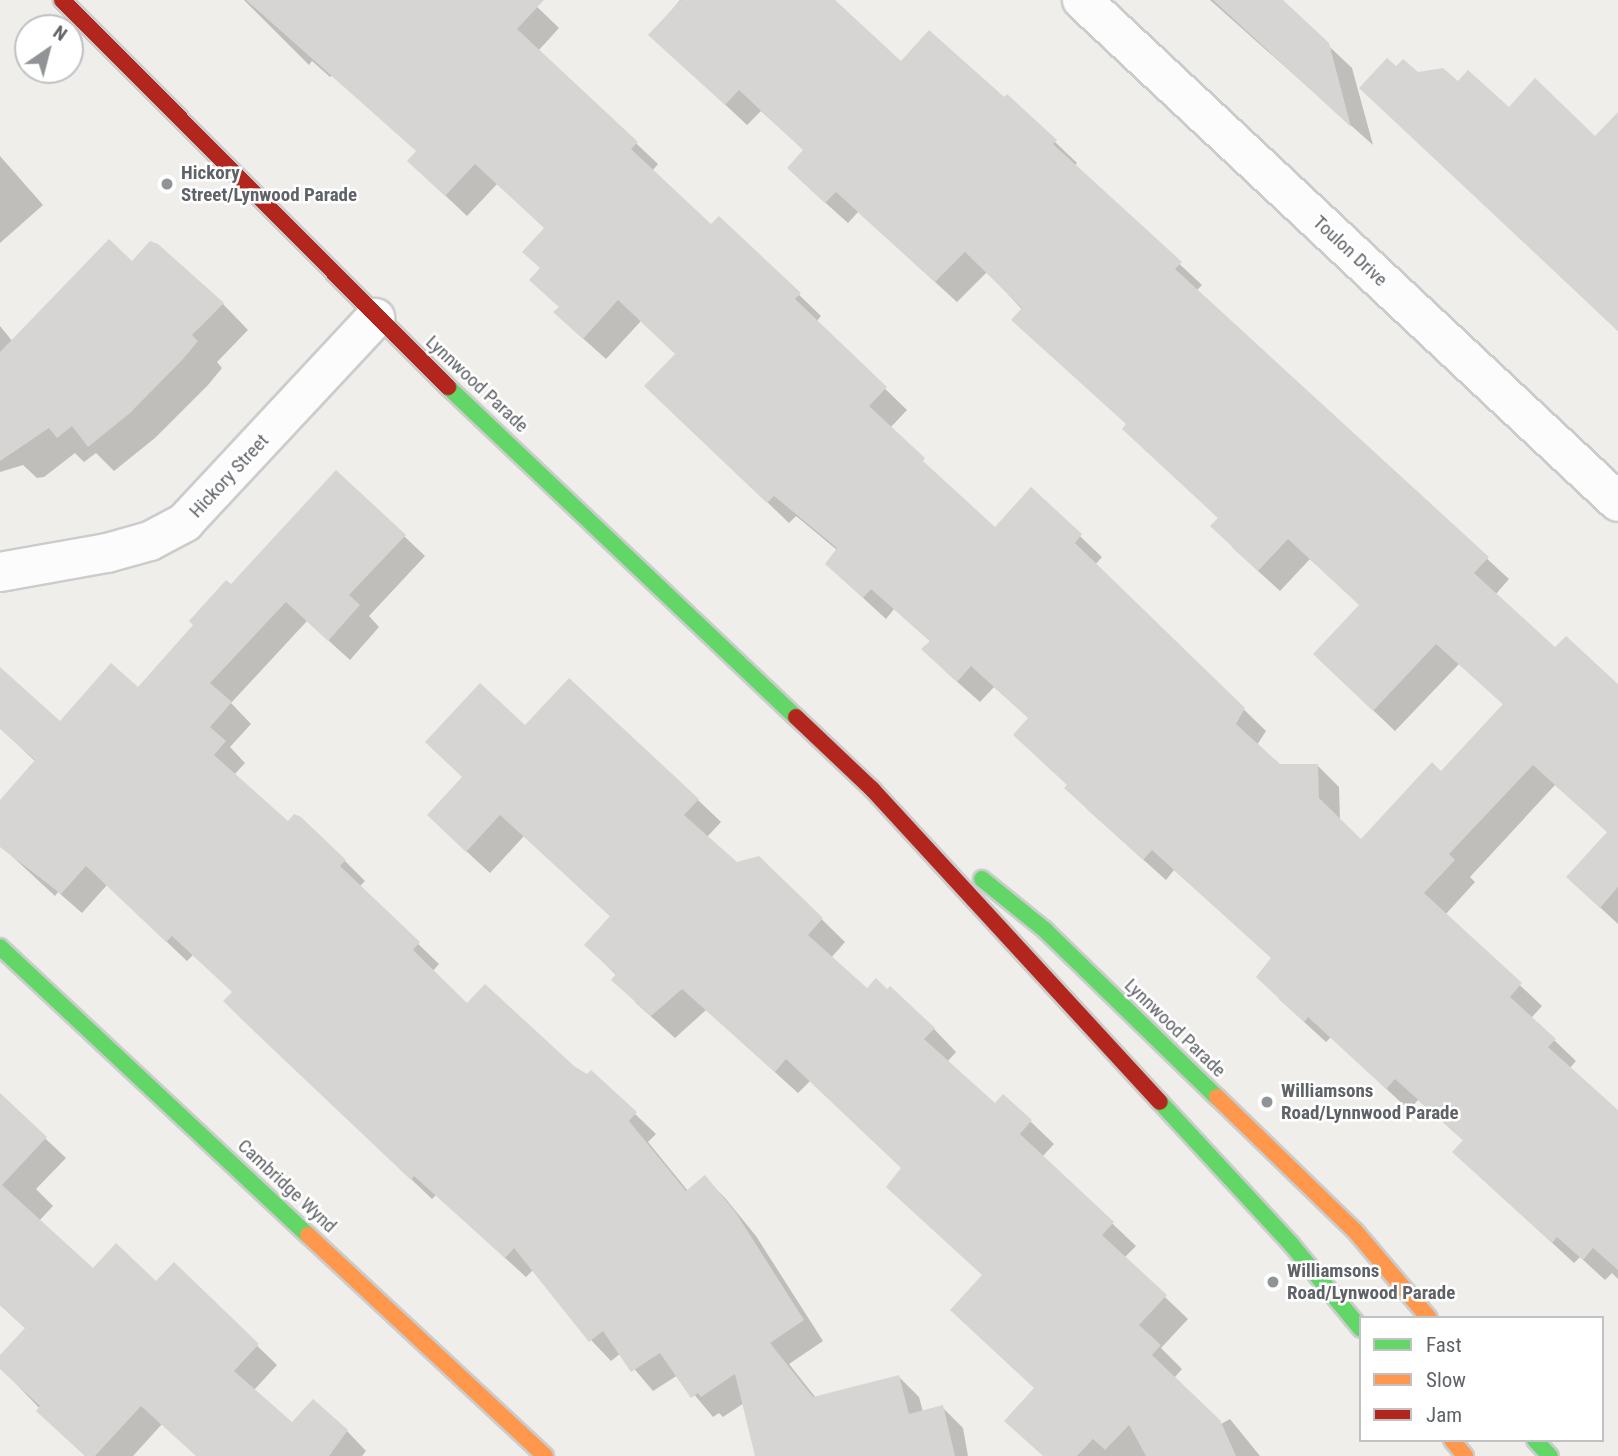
<!DOCTYPE html>
<html>
<head>
<meta charset="utf-8">
<style>
  body { margin:0 }
  #map { position:relative; width:1618px; height:1456px; overflow:hidden; background:#efeeea; font-family:"Roboto Condensed",sans-serif }
  div>[style] { position:absolute }
  [style*='--x'] { left:calc(var(--x)*1px); top:calc(var(--y)*1px); width:calc(var(--w)*1px); rotate:calc(var(--a)*1deg) }
  .shadow>* { inset:0; background:#0003 }
  .building>* { inset:0; background:#d6d5d3 }
  .roads { filter:drop-shadow(2px 0 #cbcccc) drop-shadow(-2px 0 #cbcccc) drop-shadow(0 2px #cbcccc) drop-shadow(0 -2px #cbcccc) }
  .street>* { height:38px; margin:-19px; padding:0 19px; transform-origin:19px; border-radius:19px; background:#fdfcfc }
  .fast>* { height:16px; margin:-8px; padding:0 8px; transform-origin:8px; border-radius:8px; background:#63d668 }
  .slow>* { height:16px; margin:-8px; padding:0 8px; transform-origin:8px; border-radius:8px; background:#ff974d }
  .jam>* { height:16px; margin:-8px; padding:0 8px; transform-origin:8px; border-radius:8px; background:#b3261e }
  .dots>* { width:19px; height:19px; translate:-50% -50%; box-sizing:border-box; border:4px solid #fff; border-radius:50% }
  span { translate:-50% -50%; white-space:nowrap; text-align:center; line-height:1.15; -webkit-text-stroke:5px #fff; paint-order:stroke }
  .poi-label { font-size:19px; color:#5f6368; font-weight:700 }
  .left { translate:0 -50%; text-align:left }
  .street-label { font-size:19px; color:#5f6368 }
  .legend { position:absolute; left:1359px; top:1316px; width:245px; height:126px; box-sizing:border-box; background:#fff; border:2px solid #bfc1c3; margin:0; padding:9px 12px; list-style:none; font-size:21px; color:#5f6368 }
  .legend li { display:flex; align-items:center; gap:14px; height:35px }
  .legend b { width:35px; border:2px solid #bfc1c3 }
  .north { position:absolute; left:14px; top:14px; width:70px; height:70px; box-sizing:border-box; background:#fff; border:2px solid #bfc1c3; border-radius:50%; rotate:35deg; font-size:19px; font-weight:700; line-height:28px; text-align:center; color:#5f6368 }
  .north::after { content:''; display:block; margin:auto; width:24px; height:32px; background:#919496; clip-path:polygon(50% 0,100% 100%,50% 72%,0 100%) }
</style>
</head>
<body>
<div id="map">
  <div class="shadow">
    <div style="clip-path:polygon(244px 0,530px 0,559px 28px,538px 51px,658px 164px,652px 171px,711px 227px,719px 218px,821px 316px,816px 322px,907px 410px,890px 428px,944px 483px,995px 529px,1031px 490px,1102px 557px,1095px 565px,1266px 731px,1257px 745px,1280px 765px,1317px 765px,1339px 787px,1340px 821px,1361px 841px,1441px 773px,1504px 705px,1459px 664px,1395px 731px,1336px 675px,1361px 606px,1310px 559px,1280px 591px,1233px 548px,1219px 519px,987px 272px,957px 302px,858px 212px,848px 223px,810px 189px,805px 151px,761px 111px,747px 125px,651px 35px,680px 0,830px 0,901px 63px,930px 32px,1055px 142px,1077px 163px,1074px 166px,1202px 285px,1196px 291px,1509px 579px,1495px 595px,1555px 650px,1618px 689px,1618px 924px,1590px 898px,1609px 833px,1555px 785px,1470px 877px,1475px 882px,1445px 915px,1542px 1006px,1531px 1018px,1576px 1061px,1569px 1069px,1618px 1120px,1618px 1279px,1612px 1273px,1605px 1280px,1580px 1257px,1574px 1263px,1476px 1173px,1464px 1141px,1418px 1100px,1409px 1110px,1331px 1037px,1326px 1042px,1279px 999px,1273px 959px,1174px 870px,1166px 880px,1088px 810px,1030px 719px,994px 687px,980px 702px,945px 671px,931px 642px,894px 609px,886px 619px,849px 585px,837px 550px,796px 516px,789px 523px,668px 407px,677px 355px,641px 321px,606px 359px,577px 333px,541px 269px,546px 229px,497px 184px,467px 216px,431px 182px,418px 151px,334px 74px,330px 77px,312px 61px,309px 65px)"></div>
    <div style="clip-path:polygon(1210px 0,1280px 0,1352px 68px,1373px 145px)"></div>
    <div style="clip-path:polygon(1396px 69px,1458px 84px,1509px 110px,1596px 139px,1618px 114px,1618px 331px,1505px 224px)"></div>
    <div style="clip-path:polygon(0 156px,43px 205px,0 243px)"></div>
    <div style="clip-path:polygon(132px 263px,223px 304px,248px 330px,217px 362px,222px 368px,208px 385px,155px 438px,114px 471px,96px 453px,84px 462px,75px 453px,44px 477px,37px 478px,23px 465px,0 472px,0 326px,13px 342px)"></div>
    <div style="clip-path:polygon(404px 536px,425px 556px,369px 616px,379px 627px,350px 660px,307px 621px,231px 703px,251px 724px,230px 747px,245px 763px,234px 775px,288px 824px,345px 861px,365px 881px,359px 887px,439px 964px,432px 972px,467px 1005px,587px 1076px,591px 1072px,656px 1134px,648px 1142px,688px 1191px,705px 1178px,725px 1198px,756px 1236px,823px 1341px,789px 1364px,816px 1398px,899px 1377px,919px 1397px,923px 1412px,942px 1407px,963px 1428px,968px 1456px,761px 1456px,744px 1403px,723px 1417px,719px 1413px,713px 1417px,678px 1375px,653px 1391px,621px 1353px,611px 1361px,591px 1340px,533px 1270px,526px 1277px,436px 1195px,432px 1199px,282px 1056px,234px 992px,193px 955px,187px 961px,107px 885px,82px 913px,58px 892px,55px 896px,0 845px,0 803px,36px 762px,0 728px,0 704px,60px 724px,139px 689px,231px 586px)"></div>
    <div style="clip-path:polygon(525px 728px,698px 800px,721px 822px,707px 837px,737px 864px,759px 858px,845px 942px,831px 958px,867px 991px,934px 1029px,956px 1052px,947px 1062px,995px 1106px,1003px 1097px,1031px 1122px,1054px 1144px,1042px 1157px,1136px 1246px,1124px 1258px,1188px 1319px,1161px 1348px,1182px 1369px,1174px 1378px,1221px 1424px,1230px 1419px,1260px 1456px,1043px 1456px,1036px 1389px,984px 1276px,903px 1168px,810px 1081px,798px 1093px,706px 1010px,675px 1038px,636px 1003px,617px 976px,586px 945px,611px 917px,524px 836px,490px 873px,452px 838px)"></div>
    <div style="clip-path:polygon(0 1096px,66px 1158px,36px 1189px,53px 1206px,39px 1221px,93px 1271px,156px 1283px,174px 1265px,277px 1365px,254px 1390px,292px 1425px,347px 1431px,366px 1451px,362px 1456px,197px 1456px,162px 1424px,133px 1456px,85px 1456px,0 1367px,0 1357px,26px 1329px,0 1305px)"></div>
  </div>
  <div class="building">
    <div style="clip-path:polygon(246px 0,544px 0,517px 29px,638px 142px,631px 149px,711px 224px,719px 216px,801px 293px,795px 299px,887px 387px,869px 406px,925px 458px,923px 461px,995px 527px,1031px 487px,1082px 534px,1075px 543px,1245px 708px,1236px 724px,1280px 764px,1318px 764px,1319px 798px,1361px 839px,1432px 762px,1441px 771px,1503px 704px,1436px 644px,1373px 711px,1313px 654px,1359px 605px,1288px 539px,1258px 571px,1210px 526px,1218px 518px,1122px 429px,1126px 424px,1011px 320px,1022px 308px,965px 252px,935px 282px,836px 192px,825px 203px,787px 168px,803px 150px,739px 90px,725px 105px,648px 35px,681px 0,835px 0,901px 61px,929px 30px,1004px 97px,1007px 94px,1057px 140px,1053px 144px,1182px 262px,1175px 269px,1489px 557px,1474px 573px,1555px 647px,1566px 636px,1618px 684px,1618px 887px,1600px 908px,1566px 877px,1607px 832px,1533px 765px,1449px 854px,1455px 860px,1424px 893px,1522px 983px,1510px 997px,1556px 1039px,1548px 1047px,1618px 1110px,1618px 1270px,1593px 1248px,1583px 1260px,1557px 1237px,1552px 1243px,1452px 1152px,1463px 1140px,1395px 1079px,1386px 1089px,1308px 1017px,1304px 1022px,1256px 977px,1271px 958px,1152px 850px,1143px 860px,1064px 788px,1067px 785px,1013px 735px,1028px 718px,971px 666px,957px 682px,921px 649px,930px 641px,871px 589px,863px 598px,825px 564px,837px 548px,774px 496px,767px 503px,644px 386px,675px 354px,618px 300px,583px 339px,553px 312px,559px 307px,529px 280px,540px 268px,522px 252px,544px 228px,475px 164px,445px 196px,407px 161px,416px 151px)"></div>
    <div style="clip-path:polygon(1213px 0,1283px 0,1329px 43px,1351px 127px)"></div>
    <div style="clip-path:polygon(1387px 58px,1396px 66px,1403px 59px,1418px 72px,1443px 68px,1458px 81px,1468px 70px,1509px 107px,1535px 78px,1595px 136px,1618px 112px,1618px 331px,1359px 88px)"></div>
    <div style="clip-path:polygon(109px 239px,132px 261px,150px 241px,158px 244px,224px 303px,192px 335px,198px 341px,183px 359px,130px 413px,88px 447px,72px 426px,57px 438px,49px 428px,0 461px,0 352px)"></div>
    <div style="clip-path:polygon(336px 470px,406px 535px,349px 595px,360px 605px,328px 641px,286px 602px,210px 683px,232px 702px,210px 727px,226px 741px,214px 755px,288px 821px,294px 814px,301px 817px,346px 860px,340px 866px,420px 942px,413px 950px,467px 1003px,485px 984px,574px 1066px,587px 1074px,591px 1070px,637px 1112px,629px 1121px,686px 1191px,705px 1175px,736px 1213px,804px 1320px,770px 1343px,813px 1397px,899px 1375px,909px 1414px,943px 1405px,955px 1456px,755px 1456px,735px 1374px,701px 1397px,698px 1393px,691px 1398px,660px 1353px,631px 1372px,603px 1331px,589px 1342px,514px 1248px,505px 1258px,414px 1176px,411px 1180px,259px 1036px,223px 1001px,232px 992px,172px 936px,166px 942px,86px 866px,61px 894px,0 847px,0 800px,35px 760px,0 729px,0 667px,60px 721px,111px 663px,138px 687px,193px 625px,189px 621px,226px 580px,231px 584px)"></div>
    <div style="clip-path:polygon(569px 678px,699px 799px,684px 815px,737px 862px,759px 856px,823px 918px,808px 935px,867px 988px,876px 978px,887px 989px,890px 986px,935px 1028px,924px 1039px,995px 1103px,1003px 1094px,1032px 1120px,1020px 1134px,1114px 1222px,1102px 1235px,1167px 1295px,1139px 1325px,1161px 1345px,1152px 1355px,1220px 1420px,1236px 1456px,1146px 1456px,1129px 1425px,1105px 1450px,1093px 1439px,1077px 1456px,1043px 1456px,1004px 1421px,1034px 1388px,950px 1310px,982px 1275px,886px 1187px,901px 1168px,786px 1059px,775px 1072px,682px 989px,651px 1016px,611px 980px,616px 974px,584px 945px,610px 916px,500px 815px,466px 852px,427px 815px,462px 777px,425px 742px,480px 683px,525px 725px)"></div>
    <div style="clip-path:polygon(0 1093px,47px 1137px,2px 1185px,93px 1268px,116px 1243px,156px 1281px,174px 1262px,259px 1344px,234px 1371px,292px 1422px,313px 1399px,348px 1430px,329px 1456px,196px 1456px,141px 1406px,95px 1456px,85px 1456px,36px 1411px,40px 1406px,0 1369px,0 1355px,25px 1328px,0 1305px)"></div>
  </div>
  <div class="roads">
    <div class="street">
      <div style="--x:1082;--y:0;--w:734;--a:43.12"></div>
      <div style="--x:0;--y:572;--w:109;--a:-10.1"></div>
      <div style="--x:107;--y:553;--w:45;--a:-15.6"></div>
      <div style="--x:150;--y:541;--w:40;--a:-28"></div>
      <div style="--x:185;--y:522;--w:279;--a:-47"></div>
    </div>
    <div class="fast">
      <div style="--x:448;--y:387;--w:480;--a:43.5"></div>
      <div style="--x:982;--y:879;--w:81;--a:39"></div>
      <div style="--x:1045;--y:930;--w:240;--a:44.2"></div>
      <div style="--x:0;--y:947;--w:422;--a:43.1"></div>
      <div style="--x:1160;--y:1102;--w:193;--a:47.3"></div>
      <div style="--x:1291;--y:1244;--w:110;--a:50.5"></div>
      <div style="--x:1535;--y:1440;--w:22;--a:47"></div>
    </div>
    <div class="slow">
      <div style="--x:1217;--y:1097;--w:192;--a:44.2"></div>
      <div style="--x:1355;--y:1231;--w:114;--a:49.6"></div>
      <div style="--x:308;--y:1235;--w:324;--a:43"></div>
      <div style="--x:1452;--y:1440;--w:21;--a:51"></div>
    </div>
    <div class="jam">
      <div style="--x:62;--y:0;--w:547;--a:45.07"></div>
      <div style="--x:796;--y:717;--w:105;--a:43.5"></div>
      <div style="--x:872;--y:789;--w:425;--a:47.4"></div>
    </div>
  </div>
  <div class="dots">
    <div style="left:167px;top:184px;background:#919496"></div>
    <div style="left:1267px;top:1102px;background:#919496"></div>
    <div style="left:1273px;top:1282px;background:#919496"></div>
  </div>
  <div class="poi-label">
    <span class="left" style="left:181px;top:184px">Hickory<br>Street/Lynwood Parade</span>
    <span class="left" style="left:1281px;top:1102px">Williamsons<br>Road/Lynnwood Parade</span>
    <span class="left" style="left:1287px;top:1282px">Williamsons<br>Road/Lynwood Parade</span>
  </div>
  <div class="street-label">
    <span style="left:1350px;top:251px;rotate:43deg">Toulon Drive</span>
    <span style="left:477px;top:384px;rotate:43deg">Lynnwood Parade</span>
    <span style="left:229px;top:476px;rotate:-47deg">Hickory Street</span>
    <span style="left:1175px;top:1028px;rotate:44deg">Lynnwood Parade</span>
    <span style="left:287px;top:1186px;rotate:43deg">Cambridge Wynd</span>
  </div>
  <ul class="legend">
  <li><b style="height:9px;background:#63d668"></b>Fast</li>
  <li><b style="height:9px;background:#ff974d"></b>Slow</li>
  <li><b style="height:9px;background:#b3261e"></b>Jam</li>
  </ul>
  <div class="north">N</div>
</div>
</body>
</html>
